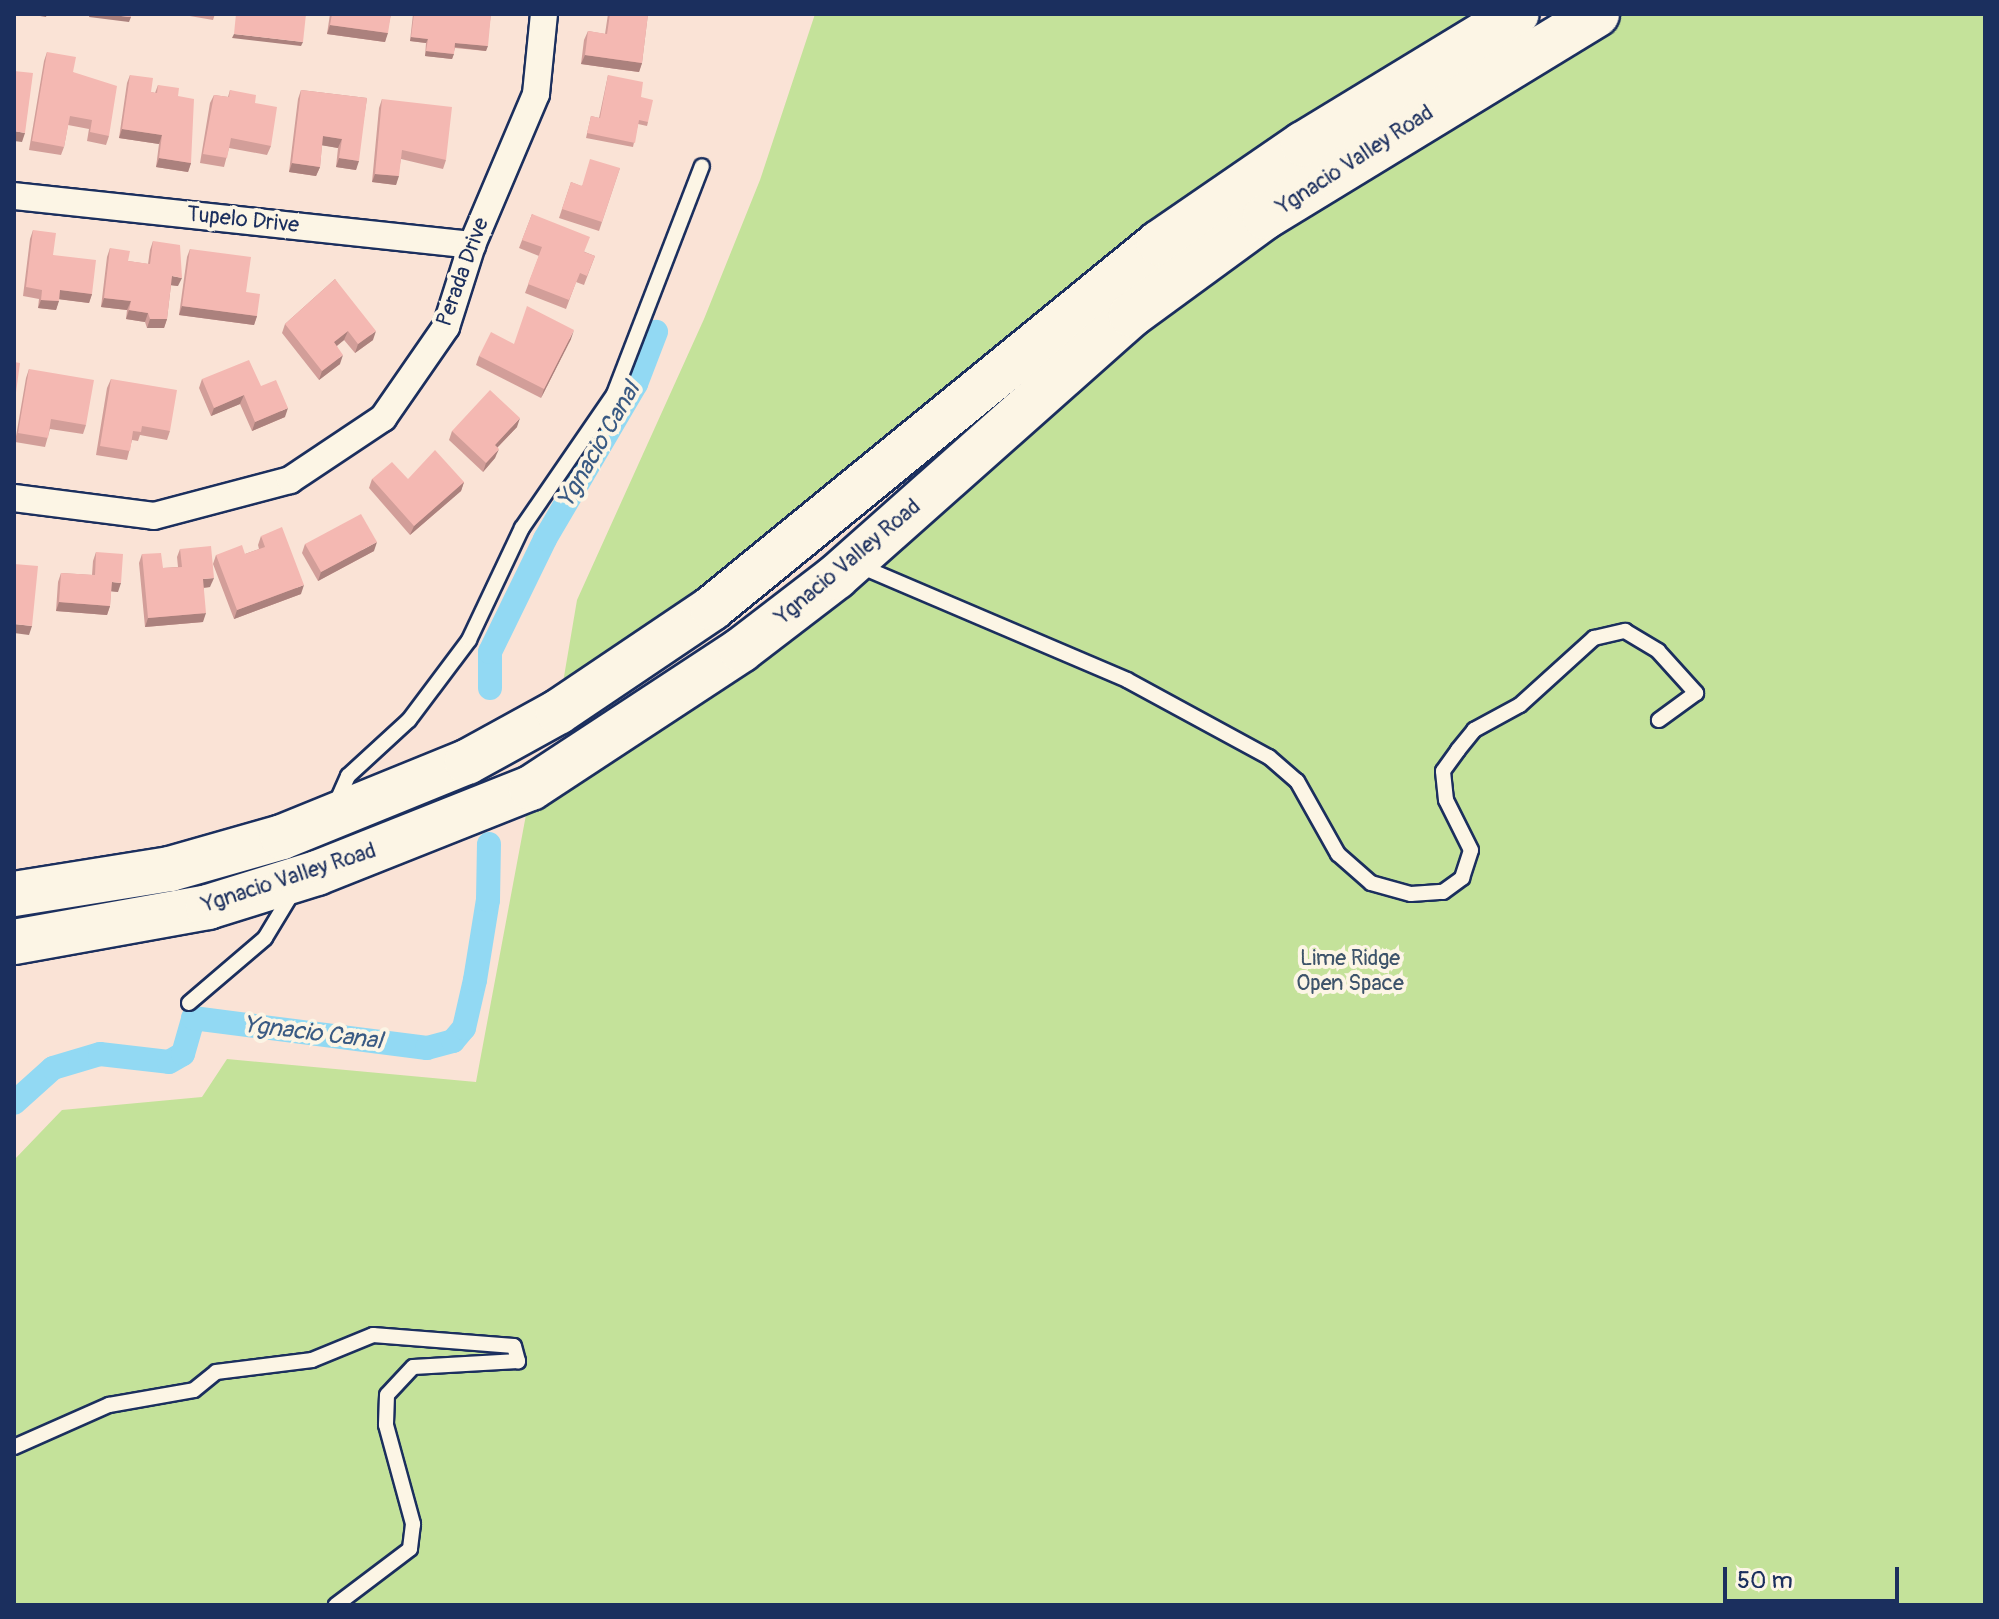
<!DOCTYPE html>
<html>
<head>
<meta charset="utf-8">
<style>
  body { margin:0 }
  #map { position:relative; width:1999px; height:1619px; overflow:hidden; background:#fae3d6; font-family:Pangolin,sans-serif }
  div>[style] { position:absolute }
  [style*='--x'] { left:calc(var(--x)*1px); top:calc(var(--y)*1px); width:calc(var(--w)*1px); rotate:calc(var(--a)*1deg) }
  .green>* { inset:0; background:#c4e29a }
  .canal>* { height:24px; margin:-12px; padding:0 12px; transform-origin:12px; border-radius:12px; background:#92d9f3 }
  .roads { filter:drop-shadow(2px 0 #1b2f5e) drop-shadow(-2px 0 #1b2f5e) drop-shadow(0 2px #1b2f5e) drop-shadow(0 -2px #1b2f5e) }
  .service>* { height:14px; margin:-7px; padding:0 7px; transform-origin:7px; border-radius:7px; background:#fcf5e5 }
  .minor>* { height:26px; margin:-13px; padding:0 13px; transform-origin:13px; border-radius:13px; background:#fcf5e5 }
  .trunk>* { height:44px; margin:-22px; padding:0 22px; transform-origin:22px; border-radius:22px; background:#fcf5e5 }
  .wall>* { inset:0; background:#d29e99 }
  .shaded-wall>* { inset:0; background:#ab817d }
  .building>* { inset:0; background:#f4b8b2 }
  span { translate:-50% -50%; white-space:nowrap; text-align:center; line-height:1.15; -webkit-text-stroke:8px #fcf5e5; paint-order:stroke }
  .street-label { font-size:22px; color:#1b2f5e }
  .park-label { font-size:22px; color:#3d536a }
  .water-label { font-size:24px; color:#395a83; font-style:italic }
  .frame { position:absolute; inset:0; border:16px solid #1b2f5e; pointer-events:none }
  .scale { position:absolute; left:1723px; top:1567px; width:176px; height:36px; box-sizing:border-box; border:4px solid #1b2f5e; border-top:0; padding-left:10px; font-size:24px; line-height:28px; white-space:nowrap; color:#1b2f5e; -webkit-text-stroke:6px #fcf5e5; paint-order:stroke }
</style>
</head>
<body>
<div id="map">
  <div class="green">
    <div style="clip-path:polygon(815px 14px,1517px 14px,558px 712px,577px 600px,704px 319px,760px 180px)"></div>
    <div style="clip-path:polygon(1597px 14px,1985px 14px,1985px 1605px,14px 1605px,14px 1160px,62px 1110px,202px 1097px,227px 1059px,476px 1082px,531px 788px,633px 722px,1131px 315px)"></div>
  </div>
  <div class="canal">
    <div style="--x:490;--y:688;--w:36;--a:-90"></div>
    <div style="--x:490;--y:652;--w:126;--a:-64"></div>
    <div style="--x:545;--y:539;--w:180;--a:-59.6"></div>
    <div style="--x:636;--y:384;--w:56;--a:-69"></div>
    <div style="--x:14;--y:1103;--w:52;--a:-41.9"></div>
    <div style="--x:53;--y:1068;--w:49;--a:-16.6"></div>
    <div style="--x:100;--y:1054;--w:69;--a:6.6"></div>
    <div style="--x:169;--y:1062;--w:16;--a:-30"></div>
    <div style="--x:183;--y:1054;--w:37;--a:-74"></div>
    <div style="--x:193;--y:1018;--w:236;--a:7.3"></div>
    <div style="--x:427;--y:1048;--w:27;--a:-15"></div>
    <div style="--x:453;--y:1041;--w:17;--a:-50"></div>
    <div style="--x:464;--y:1028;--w:49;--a:-77.1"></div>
    <div style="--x:475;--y:980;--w:81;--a:-80.8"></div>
    <div style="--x:488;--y:900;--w:56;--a:-89"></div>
  </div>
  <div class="roads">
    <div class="service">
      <div style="--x:860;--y:566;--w:290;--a:23.1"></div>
      <div style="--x:1127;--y:680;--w:162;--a:28.5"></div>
      <div style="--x:1269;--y:757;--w:37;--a:41"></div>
      <div style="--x:1297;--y:781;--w:84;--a:60.7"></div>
      <div style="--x:1338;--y:854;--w:44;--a:41.3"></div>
      <div style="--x:1371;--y:883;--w:41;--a:15.4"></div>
      <div style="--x:1411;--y:894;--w:32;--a:-4"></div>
      <div style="--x:1443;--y:892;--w:24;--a:-36"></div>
      <div style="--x:1462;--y:878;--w:29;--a:-72"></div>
      <div style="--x:1471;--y:850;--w:56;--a:-116.6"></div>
      <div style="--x:1446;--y:800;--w:29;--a:-96"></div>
      <div style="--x:1443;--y:771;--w:26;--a:-54"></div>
      <div style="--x:1458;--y:750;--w:26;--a:-51"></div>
      <div style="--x:1474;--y:730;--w:52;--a:-28.5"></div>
      <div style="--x:1520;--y:705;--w:100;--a:-42.2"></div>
      <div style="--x:1594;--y:638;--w:32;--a:-13"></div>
      <div style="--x:1625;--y:631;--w:39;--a:31"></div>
      <div style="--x:1658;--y:651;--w:57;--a:47.9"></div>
      <div style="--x:1696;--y:693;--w:46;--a:143.9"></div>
      <div style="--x:336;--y:803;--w:30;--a:-66"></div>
      <div style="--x:348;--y:776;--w:83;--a:-42.6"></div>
      <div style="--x:409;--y:720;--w:100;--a:-53.1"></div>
      <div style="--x:469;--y:640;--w:124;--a:-64.7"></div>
      <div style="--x:522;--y:528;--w:163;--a:-55.5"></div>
      <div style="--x:614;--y:394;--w:244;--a:-68.9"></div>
      <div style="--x:189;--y:1003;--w:100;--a:-40.5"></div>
      <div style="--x:265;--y:938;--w:56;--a:-58.9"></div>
      <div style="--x:14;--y:1447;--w:104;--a:-23.9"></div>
      <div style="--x:109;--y:1405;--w:86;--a:-10"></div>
      <div style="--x:194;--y:1390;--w:28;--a:-39"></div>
      <div style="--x:216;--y:1372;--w:97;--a:-7.1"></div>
      <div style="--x:312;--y:1360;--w:66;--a:-22.3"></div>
      <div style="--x:373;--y:1335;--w:141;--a:4.5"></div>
      <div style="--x:514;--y:1346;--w:16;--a:75"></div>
      <div style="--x:518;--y:1361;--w:105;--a:176.7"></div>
      <div style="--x:413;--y:1367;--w:38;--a:133"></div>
      <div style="--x:387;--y:1395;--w:30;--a:92"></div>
      <div style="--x:386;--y:1425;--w:103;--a:74.7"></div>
      <div style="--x:413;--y:1524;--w:25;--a:97"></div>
      <div style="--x:410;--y:1549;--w:93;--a:142.9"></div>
    </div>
    <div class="minor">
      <div style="--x:14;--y:196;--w:461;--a:6.1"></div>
      <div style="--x:14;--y:498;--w:141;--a:7.3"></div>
      <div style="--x:154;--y:516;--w:141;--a:-14.8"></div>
      <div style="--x:290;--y:480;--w:112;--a:-33.7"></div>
      <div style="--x:383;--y:418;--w:111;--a:-55.3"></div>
      <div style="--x:446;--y:327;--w:86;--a:-72.4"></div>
      <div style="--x:472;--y:245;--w:164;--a:-67"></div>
      <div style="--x:536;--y:94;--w:80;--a:-84.3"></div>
    </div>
    <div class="trunk">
      <div style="--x:14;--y:894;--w:158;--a:-9.1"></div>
      <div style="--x:170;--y:869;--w:116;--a:-15.9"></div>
      <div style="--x:282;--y:837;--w:200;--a:-22.1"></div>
      <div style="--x:467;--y:762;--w:104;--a:-28.8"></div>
      <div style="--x:558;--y:712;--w:186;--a:-34"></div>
      <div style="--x:712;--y:608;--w:577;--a:-39.23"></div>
      <div style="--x:1159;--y:243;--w:175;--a:-34.5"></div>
      <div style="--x:1303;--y:144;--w:250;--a:-31.3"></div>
      <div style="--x:14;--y:942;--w:197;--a:-10.2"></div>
      <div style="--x:208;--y:907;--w:114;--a:-17.3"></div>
      <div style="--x:317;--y:873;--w:230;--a:-21.7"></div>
      <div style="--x:531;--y:788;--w:251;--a:-33.3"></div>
      <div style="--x:741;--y:650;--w:120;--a:-37.5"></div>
      <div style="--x:836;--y:577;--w:395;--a:-41.6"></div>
      <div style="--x:1131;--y:315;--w:166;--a:-36.2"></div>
      <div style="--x:1265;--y:217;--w:389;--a:-31.4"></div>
    </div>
  </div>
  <div class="wall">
    <div style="clip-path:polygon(178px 14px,215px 14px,213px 20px)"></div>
    <div style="clip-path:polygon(330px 14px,391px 14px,385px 42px,327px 34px)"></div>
    <div style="clip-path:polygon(413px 14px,491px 14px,486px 51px,455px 48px,452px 59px,425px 56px,426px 43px,410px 41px)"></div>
    <div style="clip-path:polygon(608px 14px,648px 14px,642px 63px,639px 72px,581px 64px,584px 40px,588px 31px,605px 34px)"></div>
    <div style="clip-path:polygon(47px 52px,73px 72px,109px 136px,106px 145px,87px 141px,89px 129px,68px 125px,64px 147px,61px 155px,29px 150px,44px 61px)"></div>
    <div style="clip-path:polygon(130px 75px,151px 92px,155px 93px,158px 85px,178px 96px,191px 163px,188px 172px,156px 167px,159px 144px,119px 138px,127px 83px)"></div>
    <div style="clip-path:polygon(608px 75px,641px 97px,648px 122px,647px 126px,638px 124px,633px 147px,586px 138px,591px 116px,599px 118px)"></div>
    <div style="clip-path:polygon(230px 90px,255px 103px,271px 146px,267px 155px,229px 148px,224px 167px,200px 163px,210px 103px,214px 95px,228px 97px)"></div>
    <div style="clip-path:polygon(301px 90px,367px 98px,356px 170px,336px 167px,338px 148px,322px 145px,320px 167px,316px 176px,289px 172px,298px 99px)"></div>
    <div style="clip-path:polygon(382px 99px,446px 160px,443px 169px,401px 159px,396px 185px,372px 182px,379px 108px)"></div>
    <div style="clip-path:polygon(620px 168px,599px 231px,559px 218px,571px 182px,581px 186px)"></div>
    <div style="clip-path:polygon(532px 214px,585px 252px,595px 256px,584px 285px,576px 282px,566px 309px,525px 293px,539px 256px,519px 248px)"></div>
    <div style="clip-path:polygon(33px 230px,53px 255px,92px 294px,89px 303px,59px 299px,56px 310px,38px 308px,39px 299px,23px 296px,30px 239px)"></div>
    <div style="clip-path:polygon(153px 241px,178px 286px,171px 285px,167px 319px,164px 328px,147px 328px,145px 322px,126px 319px,127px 310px,101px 307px,107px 257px,110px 248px,128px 261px,148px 264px,150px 250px)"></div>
    <div style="clip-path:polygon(190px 249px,246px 292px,257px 316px,254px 325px,179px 315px,187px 257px)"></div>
    <div style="clip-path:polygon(335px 279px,373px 340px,355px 353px,344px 340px,337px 346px,340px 364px,319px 380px,282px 333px,285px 324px)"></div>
    <div style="clip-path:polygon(571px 339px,541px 398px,476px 365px,479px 356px,514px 344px)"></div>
    <div style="clip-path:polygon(29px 369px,86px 425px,83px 434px,50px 429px,45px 447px,15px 442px,26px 378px)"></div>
    <div style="clip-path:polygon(111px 379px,170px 431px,167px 440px,140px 435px,138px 441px,132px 440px,127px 460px,96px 455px,107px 388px)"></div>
    <div style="clip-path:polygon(202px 379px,261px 386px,285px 417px,252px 431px,240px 404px,211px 416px,199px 388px)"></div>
    <div style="clip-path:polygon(517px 427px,497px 448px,495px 458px,483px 472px,449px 440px,452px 431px)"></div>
    <div style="clip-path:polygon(372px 479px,408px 479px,464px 482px,461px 491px,410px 535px,369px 488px)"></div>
    <div style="clip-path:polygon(261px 536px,301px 594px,234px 619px,213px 564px,216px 555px,245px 554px,259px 549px,258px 545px)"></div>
    <div style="clip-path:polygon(305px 544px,374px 551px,318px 581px,302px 553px)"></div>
    <div style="clip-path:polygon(180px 549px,210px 587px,204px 588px,203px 622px,145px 627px,139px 563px,142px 554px,163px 568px,178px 567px,177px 557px)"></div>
    <div style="clip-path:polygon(96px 552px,118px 592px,111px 591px,110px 606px,107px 615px,56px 611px,58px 582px,61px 573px,92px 575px,93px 561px)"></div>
  </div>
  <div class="shaded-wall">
    <div style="clip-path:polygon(28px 14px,47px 14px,46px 17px)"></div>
    <div style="clip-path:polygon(90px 14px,101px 14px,131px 17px,129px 22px,89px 17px)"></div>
    <div style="clip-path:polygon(330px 25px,388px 33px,385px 42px,327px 34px)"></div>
    <div style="clip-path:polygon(234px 34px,303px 42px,301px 46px,232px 38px)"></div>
    <div style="clip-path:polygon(411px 37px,428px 39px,426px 43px,410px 41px)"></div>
    <div style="clip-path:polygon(455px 43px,488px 46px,486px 51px,454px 47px)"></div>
    <div style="clip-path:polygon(426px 51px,454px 54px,452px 59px,425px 56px)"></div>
    <div style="clip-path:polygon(585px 55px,642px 63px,639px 72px,581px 64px)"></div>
    <div style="clip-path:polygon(122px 129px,162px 135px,159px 144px,119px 138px)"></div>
    <div style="clip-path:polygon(14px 131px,25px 133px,22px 142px,14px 141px)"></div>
    <div style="clip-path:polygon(323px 136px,342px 139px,338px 148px,320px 145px)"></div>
    <div style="clip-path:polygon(159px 158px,191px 163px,188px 172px,156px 167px)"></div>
    <div style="clip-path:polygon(339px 158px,359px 161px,356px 170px,336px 167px)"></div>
    <div style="clip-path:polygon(292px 163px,320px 167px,316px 176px,289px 172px)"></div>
    <div style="clip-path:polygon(375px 174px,399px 176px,396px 185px,372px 182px)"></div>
    <div style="clip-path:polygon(172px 276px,182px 278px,178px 286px,169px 285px)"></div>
    <div style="clip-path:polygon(60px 290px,92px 294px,89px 303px,57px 299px)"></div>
    <div style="clip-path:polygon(104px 298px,131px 301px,127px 310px,101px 307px)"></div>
    <div style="clip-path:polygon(41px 300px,59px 301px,56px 310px,38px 308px)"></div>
    <div style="clip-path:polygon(182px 306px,257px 316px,254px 325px,179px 315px)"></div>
    <div style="clip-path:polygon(129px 310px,148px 313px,145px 322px,126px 319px)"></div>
    <div style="clip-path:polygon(150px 319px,167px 319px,164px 328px,147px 328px)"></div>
    <div style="clip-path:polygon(574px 330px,571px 339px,541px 398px,544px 389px)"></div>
    <div style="clip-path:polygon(348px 331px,344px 340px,330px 351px,334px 342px)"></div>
    <div style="clip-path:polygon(376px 331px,373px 340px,355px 353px,358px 344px)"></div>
    <div style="clip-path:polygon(343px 355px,340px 364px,319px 380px,322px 371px)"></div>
    <div style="clip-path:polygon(244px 395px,240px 404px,211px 416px,214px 408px)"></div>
    <div style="clip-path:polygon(288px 408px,285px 417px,252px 431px,255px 422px)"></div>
    <div style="clip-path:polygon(520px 418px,517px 427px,491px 454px,495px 445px)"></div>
    <div style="clip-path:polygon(499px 449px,495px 458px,483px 472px,486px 463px)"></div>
    <div style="clip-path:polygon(464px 482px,461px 491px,410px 535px,414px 526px)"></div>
    <div style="clip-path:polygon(377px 542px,374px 551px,318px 581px,321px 572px)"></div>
    <div style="clip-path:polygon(214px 578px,210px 587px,200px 588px,203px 579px)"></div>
    <div style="clip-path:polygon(112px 582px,121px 583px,118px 592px,108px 591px)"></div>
    <div style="clip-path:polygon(304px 585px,301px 594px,234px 619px,237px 610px)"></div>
    <div style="clip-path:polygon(59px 602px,110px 606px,107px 615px,56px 611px)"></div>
    <div style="clip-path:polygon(206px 613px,203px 622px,145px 627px,148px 618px)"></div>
    <div style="clip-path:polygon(14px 624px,32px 626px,29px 635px,14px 633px)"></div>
  </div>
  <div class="building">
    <div style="clip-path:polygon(101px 14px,131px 14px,131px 17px)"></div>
    <div style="clip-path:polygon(236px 14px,306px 14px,303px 42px,234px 34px)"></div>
    <div style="clip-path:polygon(332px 14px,391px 14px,388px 33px,330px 25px)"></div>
    <div style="clip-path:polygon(414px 14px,491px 14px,488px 46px,455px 43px,454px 54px,426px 51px,428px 39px,411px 37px)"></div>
    <div style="clip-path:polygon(610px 14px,648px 14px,642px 63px,585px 55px,588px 31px,607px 34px)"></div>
    <div style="clip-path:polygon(47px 52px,76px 57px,73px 72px,117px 86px,109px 136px,90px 132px,92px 120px,70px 116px,64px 147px,32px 141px)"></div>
    <div style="clip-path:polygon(14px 71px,33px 73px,25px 133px,14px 131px)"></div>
    <div style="clip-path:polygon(130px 75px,153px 78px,151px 92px,157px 93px,158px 85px,179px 88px,178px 96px,194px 99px,191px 163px,159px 158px,162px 135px,122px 129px)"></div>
    <div style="clip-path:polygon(608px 75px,643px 82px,641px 97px,653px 100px,648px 122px,639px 120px,635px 143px,587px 133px,591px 116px,600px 118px)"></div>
    <div style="clip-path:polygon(230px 90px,256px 95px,255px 103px,277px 107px,271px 146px,231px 138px,227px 158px,203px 154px,214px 95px,229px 97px)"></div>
    <div style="clip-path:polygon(301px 90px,367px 98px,359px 161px,339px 158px,342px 139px,323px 136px,320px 167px,292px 163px)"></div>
    <div style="clip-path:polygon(382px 99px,452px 107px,446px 160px,402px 150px,399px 176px,375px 174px)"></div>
    <div style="clip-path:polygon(590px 159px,620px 168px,602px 222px,562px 209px,571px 182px,582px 186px)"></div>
    <div style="clip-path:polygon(532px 214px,590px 237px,584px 252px,595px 256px,587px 276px,580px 273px,569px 300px,528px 284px,542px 247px,522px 240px)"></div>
    <div style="clip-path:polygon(33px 230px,56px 233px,53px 255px,96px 260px,92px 294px,60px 290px,59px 301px,41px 300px,42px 290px,26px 287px)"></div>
    <div style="clip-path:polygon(153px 241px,180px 245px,182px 278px,172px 276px,167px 319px,150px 319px,148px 313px,129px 310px,131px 301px,104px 298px,110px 248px,130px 251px,128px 261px,150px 264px)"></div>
    <div style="clip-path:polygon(190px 249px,251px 257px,246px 292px,260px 294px,257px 316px,182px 306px)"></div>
    <div style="clip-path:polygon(335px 279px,376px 331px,358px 344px,348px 331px,334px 342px,343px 355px,322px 371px,285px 324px)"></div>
    <div style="clip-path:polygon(527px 306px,574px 330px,544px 389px,479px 356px,491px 332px,514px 344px)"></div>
    <div style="clip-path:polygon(249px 360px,261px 386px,276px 380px,288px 408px,255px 422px,244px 395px,214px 408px,202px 379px)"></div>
    <div style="clip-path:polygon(14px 362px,20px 363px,14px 407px)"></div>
    <div style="clip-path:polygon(29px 369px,94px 380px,86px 425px,51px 419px,48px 438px,18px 433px)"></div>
    <div style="clip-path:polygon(111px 379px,177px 390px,170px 431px,142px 426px,141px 432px,133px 431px,130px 451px,100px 446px)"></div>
    <div style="clip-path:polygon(490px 390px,520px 418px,495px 445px,499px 449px,486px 463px,452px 431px)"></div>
    <div style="clip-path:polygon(435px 450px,464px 482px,414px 526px,372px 479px,392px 462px,408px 479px)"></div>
    <div style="clip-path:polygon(361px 514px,377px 542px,321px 572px,305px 544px)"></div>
    <div style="clip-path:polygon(282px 527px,304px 585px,237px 610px,216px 555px,242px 545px,245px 554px,265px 547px,261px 536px)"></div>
    <div style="clip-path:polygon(211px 546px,214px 578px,203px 579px,206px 613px,148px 618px,142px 554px,161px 553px,163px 568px,182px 567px,180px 549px)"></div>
    <div style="clip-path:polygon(96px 552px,123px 554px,121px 583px,112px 582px,110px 606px,59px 602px,61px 573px,95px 575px)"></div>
    <div style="clip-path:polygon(14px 564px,38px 566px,32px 626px,14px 624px)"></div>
  </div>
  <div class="street-label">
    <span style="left:1355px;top:160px;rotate:-33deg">Ygnacio Valley Road</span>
    <span style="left:243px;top:220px;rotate:6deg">Tupelo Drive</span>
    <span style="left:463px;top:272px;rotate:-70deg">Perada Drive</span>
    <span style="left:848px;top:562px;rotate:-40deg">Ygnacio Valley Road</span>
    <span style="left:289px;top:878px;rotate:-18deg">Ygnacio Valley Road</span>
  </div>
  <div class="park-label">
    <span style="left:1350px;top:971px">Lime Ridge<br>Open Space</span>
  </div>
  <div class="water-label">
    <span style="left:599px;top:445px;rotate:-60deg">Ygnacio Canal</span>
    <span style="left:313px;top:1033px;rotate:7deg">Ygnacio Canal</span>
  </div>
  <div class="frame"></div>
  <div class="scale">50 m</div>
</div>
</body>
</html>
